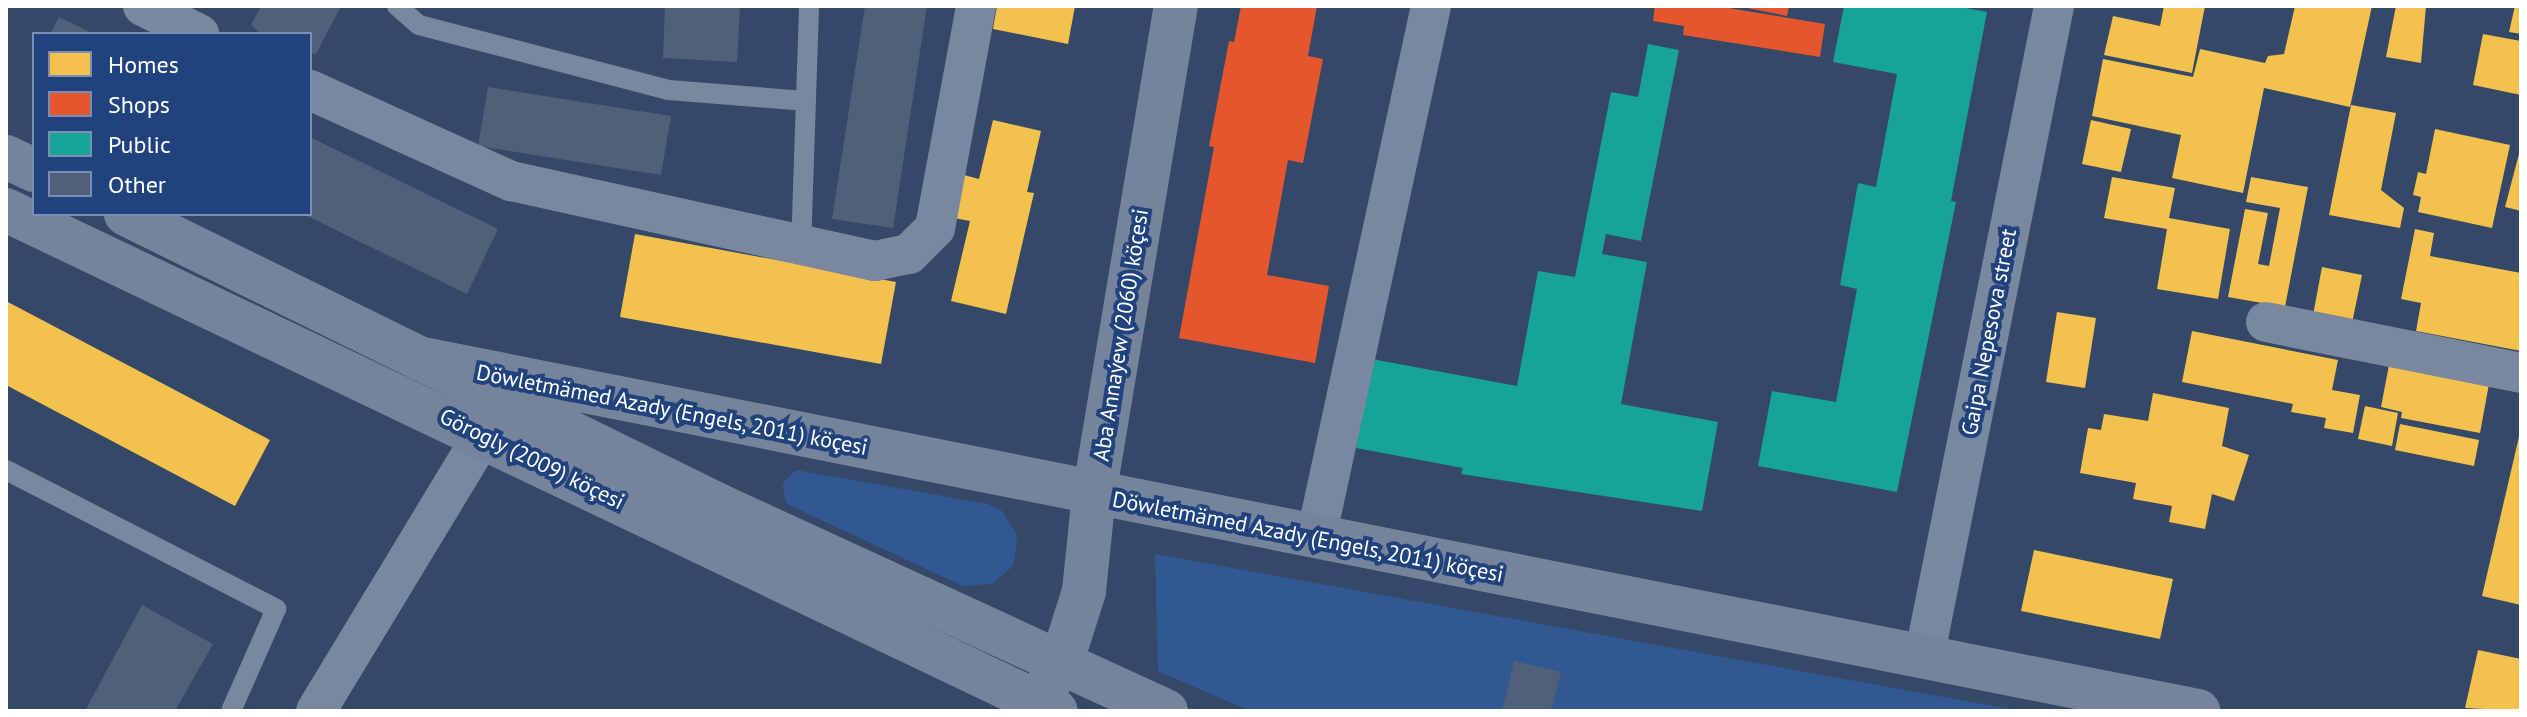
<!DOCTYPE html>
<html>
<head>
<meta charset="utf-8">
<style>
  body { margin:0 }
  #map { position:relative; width:2527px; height:717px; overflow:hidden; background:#354868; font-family:"PT Sans",sans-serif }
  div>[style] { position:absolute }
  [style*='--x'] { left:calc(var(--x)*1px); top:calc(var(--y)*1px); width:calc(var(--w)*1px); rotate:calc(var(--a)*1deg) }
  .green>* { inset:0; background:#325894 }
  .homes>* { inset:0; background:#f2c14e }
  .shops>* { inset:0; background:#e4572e }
  .public>* { inset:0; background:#17a398 }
  .building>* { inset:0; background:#506079 }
  .lane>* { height:20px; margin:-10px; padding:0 10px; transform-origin:10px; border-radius:10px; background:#7a889f }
  .street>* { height:40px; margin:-20px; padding:0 20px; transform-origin:20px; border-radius:20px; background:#7a889f }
  .secondary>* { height:44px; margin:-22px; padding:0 22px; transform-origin:22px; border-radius:22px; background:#76849b }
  span { translate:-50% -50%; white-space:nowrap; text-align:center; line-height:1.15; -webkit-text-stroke:8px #20427d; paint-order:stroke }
  .street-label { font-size:22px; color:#fff }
  .frame { position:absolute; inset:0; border:8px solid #fff; pointer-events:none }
  .legend { position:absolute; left:32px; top:32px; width:280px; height:184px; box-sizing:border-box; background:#20427d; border:2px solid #798eb1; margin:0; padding:10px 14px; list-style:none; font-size:24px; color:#fff }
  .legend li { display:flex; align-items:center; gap:16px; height:40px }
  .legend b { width:40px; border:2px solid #798eb1 }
</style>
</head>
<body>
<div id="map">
  <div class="green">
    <div style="clip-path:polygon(796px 470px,988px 504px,1002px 511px,1017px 535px,1014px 565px,992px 584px,963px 586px,787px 504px,782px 484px)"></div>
    <div style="clip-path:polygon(1155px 554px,2021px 711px,1250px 711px,1158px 671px)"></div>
  </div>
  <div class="homes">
    <div style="clip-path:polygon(997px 6px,1075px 6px,1068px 44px,993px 29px)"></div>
    <div style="clip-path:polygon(2164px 6px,2205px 6px,2192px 73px,2104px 55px,2113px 16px,2160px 26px)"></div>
    <div style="clip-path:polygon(2295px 6px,2372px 6px,2350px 107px,2264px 88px,2243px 193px,2172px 178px,2181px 135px,2092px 116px,2103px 59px,2193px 77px,2200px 49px,2265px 63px,2268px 56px,2284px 54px)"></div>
    <div style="clip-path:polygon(2396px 6px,2426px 6px,2421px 63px,2386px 57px)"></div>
    <div style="clip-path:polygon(2515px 6px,2521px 6px,2521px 34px,2509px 32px)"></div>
    <div style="clip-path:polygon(2483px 34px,2521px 41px,2521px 95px,2473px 85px)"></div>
    <div style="clip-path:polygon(2351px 105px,2396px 113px,2381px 190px,2404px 208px,2400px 228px,2329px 215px)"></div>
    <div style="clip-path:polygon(993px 120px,1041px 131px,1027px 192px,1034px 193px,1006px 314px,951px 301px,970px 221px,954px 218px,964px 175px,979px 179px)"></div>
    <div style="clip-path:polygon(2091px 120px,2131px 129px,2121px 172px,2082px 164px)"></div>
    <div style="clip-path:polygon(2435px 129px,2510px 145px,2492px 228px,2418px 212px,2421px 197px,2413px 195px,2418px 172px,2426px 174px)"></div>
    <div style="clip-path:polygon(2520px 150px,2521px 150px,2521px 211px,2505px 207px)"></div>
    <div style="clip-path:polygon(2112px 177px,2175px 188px,2169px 218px,2230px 229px,2218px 299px,2157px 289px,2167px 229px,2104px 218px)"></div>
    <div style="clip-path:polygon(2251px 177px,2308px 187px,2285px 307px,2228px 297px,2245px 209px,2268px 213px,2258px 264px,2269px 266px,2280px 208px,2246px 202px)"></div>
    <div style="clip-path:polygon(2415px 229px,2434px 233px,2430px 256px,2521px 273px,2521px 351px,2416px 331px,2421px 303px,2401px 299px)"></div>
    <div style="clip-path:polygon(635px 234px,896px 282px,881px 364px,620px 317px)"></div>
    <div style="clip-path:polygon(2322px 267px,2362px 275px,2352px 323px,2313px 315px)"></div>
    <div style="clip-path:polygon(6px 301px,270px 440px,235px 506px,6px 385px)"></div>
    <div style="clip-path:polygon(2057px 312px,2096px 318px,2085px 388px,2046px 382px)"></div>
    <div style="clip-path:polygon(2192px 331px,2338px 360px,2332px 390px,2360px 395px,2353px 433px,2324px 428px,2326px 418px,2291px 412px,2293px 404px,2182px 382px)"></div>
    <div style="clip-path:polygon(2389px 365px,2489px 384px,2480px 433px,2401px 418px,2402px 412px,2381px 407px)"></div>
    <div style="clip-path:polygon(2153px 393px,2229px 408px,2222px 446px,2249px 455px,2234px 501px,2212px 494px,2205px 529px,2169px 522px,2172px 506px,2133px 499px,2136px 483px,2080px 473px,2088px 428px,2101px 430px,2104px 414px,2148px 421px)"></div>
    <div style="clip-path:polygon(2365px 406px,2398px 413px,2392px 446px,2358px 439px)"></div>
    <div style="clip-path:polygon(2400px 424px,2479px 440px,2474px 466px,2395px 450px)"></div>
    <div style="clip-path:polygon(2521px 428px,2521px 605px,2482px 596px)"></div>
    <div style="clip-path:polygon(2034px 550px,2173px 579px,2160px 639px,2021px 611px)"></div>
    <div style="clip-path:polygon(2478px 650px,2521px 659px,2521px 711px,2465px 708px)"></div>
  </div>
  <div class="shops">
    <div style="clip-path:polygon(1241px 6px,1317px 6px,1308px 56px,1323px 59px,1303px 163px,1288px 160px,1267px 275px,1329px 286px,1315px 363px,1179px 338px,1214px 147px,1209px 146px,1229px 41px,1234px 42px)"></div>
    <div style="clip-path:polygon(1655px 6px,1716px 6px,1825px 24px,1820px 57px,1683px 35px,1684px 26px,1653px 21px)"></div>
    <div style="clip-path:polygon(1737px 6px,1789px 6px,1787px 16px)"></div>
  </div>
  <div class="public">
    <div style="clip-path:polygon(1844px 6px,1955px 6px,1987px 12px,1951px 201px,1956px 202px,1897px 492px,1758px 466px,1772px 391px,1836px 402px,1857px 289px,1840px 285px,1858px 183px,1876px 187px,1897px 74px,1833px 62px)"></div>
    <div style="clip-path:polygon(1648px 44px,1679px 50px,1641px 241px,1606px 234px,1602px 254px,1647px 262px,1621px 404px,1718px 422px,1702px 511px,1461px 474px,1463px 468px,1356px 448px,1372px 359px,1517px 386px,1538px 271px,1575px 277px,1611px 92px,1638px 97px)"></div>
  </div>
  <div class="building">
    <div style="clip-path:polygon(261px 6px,341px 6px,316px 54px,310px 53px,310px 34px,261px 34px,251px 25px)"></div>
    <div style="clip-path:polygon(665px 6px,740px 6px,737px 62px,663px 58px)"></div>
    <div style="clip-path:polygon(865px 6px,927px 6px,893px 228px,832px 219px)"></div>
    <div style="clip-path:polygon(59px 17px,94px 34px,50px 34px)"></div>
    <div style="clip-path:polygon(488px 87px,671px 116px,661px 175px,478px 146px)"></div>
    <div style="clip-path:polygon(310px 137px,498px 229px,467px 294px,303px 214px,310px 214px)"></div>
    <div style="clip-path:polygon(142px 605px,213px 644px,175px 711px,85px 711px)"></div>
    <div style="clip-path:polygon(1514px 661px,1561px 672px,1551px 711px,1502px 711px)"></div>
  </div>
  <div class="lane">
    <div style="--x:397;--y:6;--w:29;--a:41"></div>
    <div style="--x:419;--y:25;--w:258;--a:14.6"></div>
    <div style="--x:669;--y:90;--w:136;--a:4.6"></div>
    <div style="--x:801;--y:249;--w:243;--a:-88.1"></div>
    <div style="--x:6;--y:470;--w:304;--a:27.2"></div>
    <div style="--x:276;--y:609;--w:111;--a:113.8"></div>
  </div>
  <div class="street">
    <div style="--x:143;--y:6;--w:63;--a:26.6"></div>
    <div style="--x:310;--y:90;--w:221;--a:24.4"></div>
    <div style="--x:511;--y:181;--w:373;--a:12.4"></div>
    <div style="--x:875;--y:261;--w:35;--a:-12"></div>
    <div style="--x:909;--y:254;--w:37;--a:-45"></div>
    <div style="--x:935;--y:228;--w:226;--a:-79.5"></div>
    <div style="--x:2266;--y:322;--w:260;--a:11.3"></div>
    <div style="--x:1316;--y:538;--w:544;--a:-77.8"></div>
    <div style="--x:1924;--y:658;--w:665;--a:-78.72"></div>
    <div style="--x:316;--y:711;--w:323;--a:-58.8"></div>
  </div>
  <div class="secondary">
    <div style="--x:6;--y:157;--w:31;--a:25"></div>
    <div style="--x:6;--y:210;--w:1163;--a:25.51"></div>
    <div style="--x:126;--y:214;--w:662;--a:26.18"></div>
    <div style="--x:720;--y:506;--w:491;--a:24.7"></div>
    <div style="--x:418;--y:358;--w:1815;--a:11.22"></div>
    <div style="--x:1046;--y:687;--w:27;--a:-57"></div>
    <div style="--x:1061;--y:664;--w:77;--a:-72.5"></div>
    <div style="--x:1084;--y:591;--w:97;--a:-84.1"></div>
    <div style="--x:1094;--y:495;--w:496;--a:-80.5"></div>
  </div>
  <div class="street-label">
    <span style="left:1989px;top:332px;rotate:-79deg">Gaipa Nepesova street</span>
    <span style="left:1121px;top:335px;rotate:-81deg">Aba Annaýew (2060) köçesi</span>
    <span style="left:672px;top:410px;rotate:11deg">Döwletmämed Azady (Engels, 2011) köçesi</span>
    <span style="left:532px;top:459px;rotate:26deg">Görogly (2009) köçesi</span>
    <span style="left:1308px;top:537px;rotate:11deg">Döwletmämed Azady (Engels, 2011) köçesi</span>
  </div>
  <div class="frame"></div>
  <ul class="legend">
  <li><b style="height:22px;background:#f2c14e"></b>Homes</li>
  <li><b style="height:22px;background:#e4572e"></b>Shops</li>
  <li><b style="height:22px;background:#17a398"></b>Public</li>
  <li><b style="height:22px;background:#506079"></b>Other</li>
  </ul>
</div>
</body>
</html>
